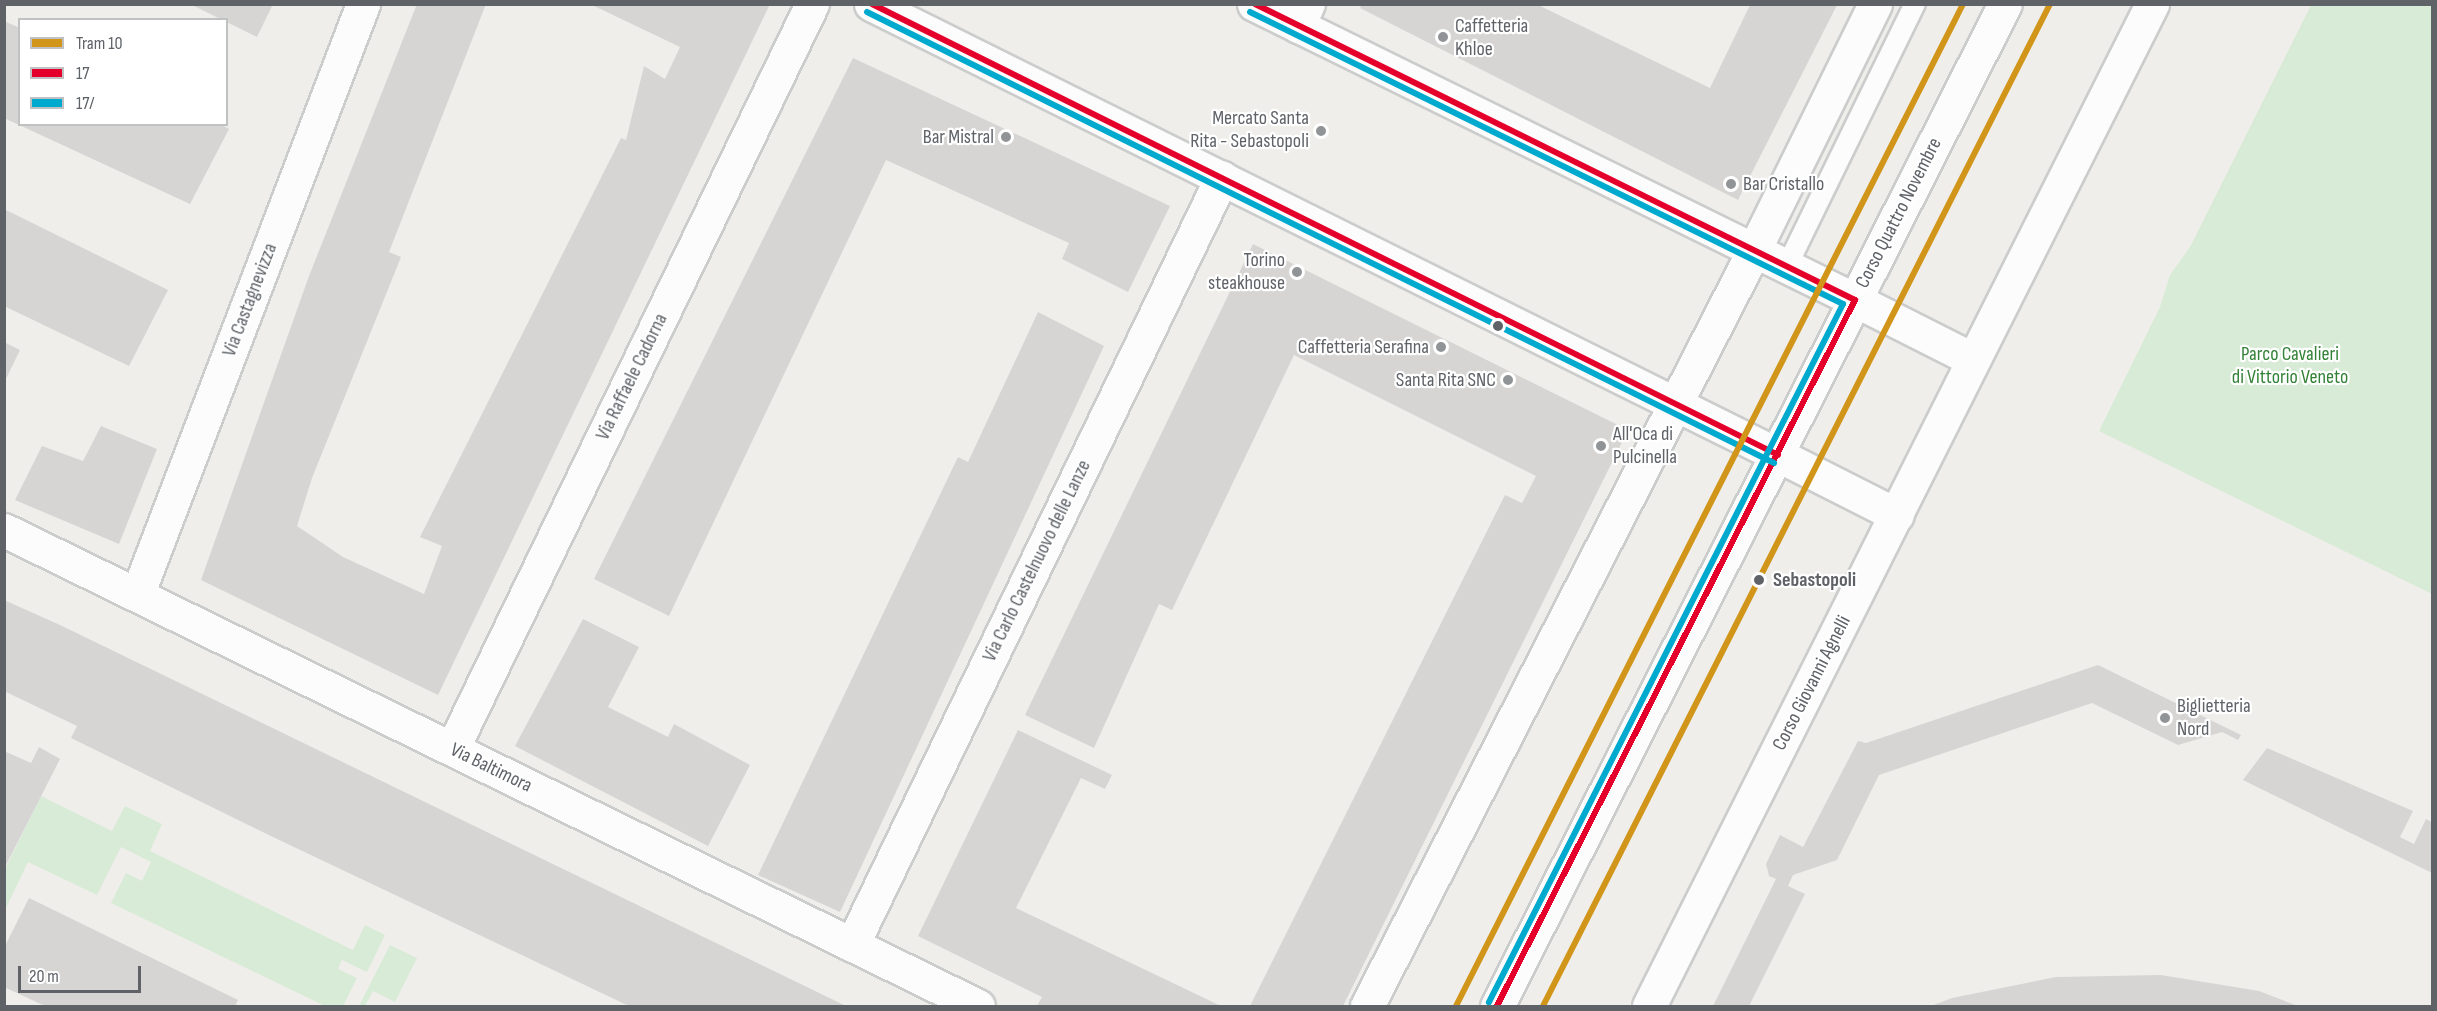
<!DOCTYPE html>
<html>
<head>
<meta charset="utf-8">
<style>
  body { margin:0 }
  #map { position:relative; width:2437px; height:1011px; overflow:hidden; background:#efeeea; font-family:"Sofia Sans Condensed",sans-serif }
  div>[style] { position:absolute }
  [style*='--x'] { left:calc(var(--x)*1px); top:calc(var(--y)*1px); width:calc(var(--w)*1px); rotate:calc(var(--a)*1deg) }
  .green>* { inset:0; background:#d8ebd6 }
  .building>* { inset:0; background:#d6d5d3 }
  .roads { filter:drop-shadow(2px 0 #cbcccc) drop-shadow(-2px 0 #cbcccc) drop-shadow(0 2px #cbcccc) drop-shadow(0 -2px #cbcccc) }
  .lane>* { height:20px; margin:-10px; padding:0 10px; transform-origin:10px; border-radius:10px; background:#fdfcfc }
  .street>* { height:33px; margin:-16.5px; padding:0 16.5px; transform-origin:16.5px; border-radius:16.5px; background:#fdfcfc }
  .secondary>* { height:33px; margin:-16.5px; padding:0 16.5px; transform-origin:16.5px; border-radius:16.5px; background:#fdfcfc }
  .bus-1>* { height:6px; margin:-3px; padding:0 3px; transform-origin:3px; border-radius:3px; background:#e4002b }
  .bus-2>* { height:6px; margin:-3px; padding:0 3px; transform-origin:3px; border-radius:3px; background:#00a9ce }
  .tram-1>* { height:6px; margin:-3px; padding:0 3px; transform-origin:3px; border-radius:3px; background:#d1951a }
  .dots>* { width:16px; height:16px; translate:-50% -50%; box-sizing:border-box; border:3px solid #fff; border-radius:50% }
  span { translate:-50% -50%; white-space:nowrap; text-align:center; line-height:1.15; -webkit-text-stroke:4.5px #fff; paint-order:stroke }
  .poi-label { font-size:20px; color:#5f6368 }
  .left { translate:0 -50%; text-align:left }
  .right { translate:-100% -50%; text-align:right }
  .street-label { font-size:20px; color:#5f6368 }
  .park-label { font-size:20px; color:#348238 }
  .stop-label { font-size:20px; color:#5f6368; font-weight:700 }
  .frame { position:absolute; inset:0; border:6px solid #5f6368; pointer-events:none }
  .legend { position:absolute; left:18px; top:18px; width:210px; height:108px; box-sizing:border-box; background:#fff; border:2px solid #bfc1c3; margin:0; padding:8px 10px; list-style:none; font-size:18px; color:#5f6368 }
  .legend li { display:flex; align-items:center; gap:12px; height:30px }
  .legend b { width:30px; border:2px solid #bfc1c3 }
  .scale { position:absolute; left:18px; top:966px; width:123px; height:27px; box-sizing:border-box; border:3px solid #5f6368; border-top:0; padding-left:8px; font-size:18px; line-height:21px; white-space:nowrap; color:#5f6368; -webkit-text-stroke:4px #fff; paint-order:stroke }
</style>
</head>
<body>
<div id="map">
  <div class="green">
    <div style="clip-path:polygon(2311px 5px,2432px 5px,2432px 594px,2099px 431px,2160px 307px,2170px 275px,2190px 247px)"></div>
    <div style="clip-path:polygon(41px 796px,112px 831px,125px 806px,162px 824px,150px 851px,353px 950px,365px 925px,385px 935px,367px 972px,342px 960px,338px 969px,357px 978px,343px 1006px,325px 1006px,111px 903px,126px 873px,142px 881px,151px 862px,121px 847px,97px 895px,28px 862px,5px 910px,5px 869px)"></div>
    <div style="clip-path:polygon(390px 945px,417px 958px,395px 1002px,373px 991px,365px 1006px,359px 1006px)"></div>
  </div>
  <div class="building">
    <div style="clip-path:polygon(190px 4px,273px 4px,257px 37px)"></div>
    <div style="clip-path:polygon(417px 4px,486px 4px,389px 252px,401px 257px,312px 478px,297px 526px,343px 557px,424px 594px,442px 546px,420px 537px,621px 138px,626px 140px,644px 66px,665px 79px,680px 47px,590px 4px,770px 4px,438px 695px,201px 580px,309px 276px)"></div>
    <div style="clip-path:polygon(1362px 4px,1536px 4px,1710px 88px,1750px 5px,1837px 5px,1738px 200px,1360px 8px)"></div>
    <div style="clip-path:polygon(4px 21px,20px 28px,20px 124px,220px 124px,229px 129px,190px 204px,4px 118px)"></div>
    <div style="clip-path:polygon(853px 58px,1170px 206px,1128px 292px,1062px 259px,1069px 243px,886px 160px,669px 616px,594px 579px)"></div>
    <div style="clip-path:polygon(4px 209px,168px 290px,129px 366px,4px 306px)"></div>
    <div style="clip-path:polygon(1253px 244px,1628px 430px,1343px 1006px,1250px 1006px,1505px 495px,1522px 503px,1536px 476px,1294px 355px,1172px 610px,1159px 604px,1094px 748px,1025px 715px)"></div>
    <div style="clip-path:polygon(1038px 312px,1104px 346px,840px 912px,758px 875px,958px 457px,968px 462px)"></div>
    <div style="clip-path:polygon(4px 342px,20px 350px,4px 383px)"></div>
    <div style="clip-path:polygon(101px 426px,157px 449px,119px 544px,15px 500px,42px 446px,83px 461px)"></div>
    <div style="clip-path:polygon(4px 600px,60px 625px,846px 1006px,629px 1006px,275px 838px,71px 738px,77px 726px,4px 691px)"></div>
    <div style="clip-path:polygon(583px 619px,639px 647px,608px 707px,668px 737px,674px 724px,750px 765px,708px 846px,515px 746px)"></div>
    <div style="clip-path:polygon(2098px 665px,2241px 735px,2238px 740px,2222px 732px,2178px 745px,2092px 703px,1879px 775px,1837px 860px,1793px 875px,1788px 886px,1805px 894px,1749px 1006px,1713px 1006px,1776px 879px,1769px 876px,1766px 864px,1780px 835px,1803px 847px,1858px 741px,1866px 743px)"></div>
    <div style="clip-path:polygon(1018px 730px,1112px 775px,1105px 789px,1081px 778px,1016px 908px,1221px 1006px,1037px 1006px,1042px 997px,918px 936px)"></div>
    <div style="clip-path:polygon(39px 747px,60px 759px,4px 869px,4px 751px,31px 763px)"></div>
    <div style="clip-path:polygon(2267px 748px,2413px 811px,2400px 837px,2414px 844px,2426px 819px,2432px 822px,2432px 873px,2243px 780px)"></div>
    <div style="clip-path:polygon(29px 898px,238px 1000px,235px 1006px,45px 1006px,4px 987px,4px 948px)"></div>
    <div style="clip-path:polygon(2161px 975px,2259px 991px,2298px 1006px,1931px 1006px,1952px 998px,2056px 977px)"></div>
  </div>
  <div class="roads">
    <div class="lane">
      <div style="--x:1787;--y:266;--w:292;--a:-64"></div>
    </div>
    <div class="street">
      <div style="--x:1298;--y:26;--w:24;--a:-66"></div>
      <div style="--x:1855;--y:300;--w:131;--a:26.8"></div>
      <div style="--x:1778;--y:455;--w:133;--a:26.8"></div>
      <div style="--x:4;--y:530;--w:1084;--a:26.05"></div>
      <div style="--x:137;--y:595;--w:633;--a:-69.07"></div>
      <div style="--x:452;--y:749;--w:827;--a:-64.21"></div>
      <div style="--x:852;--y:945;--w:852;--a:-64.28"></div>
      <div style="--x:1367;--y:1006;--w:849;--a:-62.89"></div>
      <div style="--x:1754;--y:250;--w:274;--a:-63.8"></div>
      <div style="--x:1649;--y:1006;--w:1121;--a:-63.34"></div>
    </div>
    <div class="secondary">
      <div style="--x:871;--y:4;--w:1013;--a:26.44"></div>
      <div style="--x:1254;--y:4;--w:670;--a:26.22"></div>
      <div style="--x:1497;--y:1006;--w:1123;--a:-63.12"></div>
    </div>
  </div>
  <div class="bus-1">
    <div style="--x:872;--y:4;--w:1012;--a:26.46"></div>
    <div style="--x:1255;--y:4;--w:669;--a:26.26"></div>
    <div style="--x:1855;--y:300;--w:792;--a:116.89"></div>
  </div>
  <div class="bus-2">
    <div style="--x:867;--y:12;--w:1013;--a:26.44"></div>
    <div style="--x:1250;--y:12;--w:661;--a:26.22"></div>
    <div style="--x:1843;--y:304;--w:783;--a:116.89"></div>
  </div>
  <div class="tram-1">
    <div style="--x:1456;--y:1006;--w:1123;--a:-63.16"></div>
    <div style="--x:1543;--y:1006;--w:1123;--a:-63.16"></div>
  </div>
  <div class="dots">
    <div style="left:1443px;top:37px;background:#919496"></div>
    <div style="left:1321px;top:131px;background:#919496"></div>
    <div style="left:1006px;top:137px;background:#919496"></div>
    <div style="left:1731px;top:184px;background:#919496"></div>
    <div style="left:1297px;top:272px;background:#919496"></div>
    <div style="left:1498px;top:326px;background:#5f6368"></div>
    <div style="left:1441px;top:347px;background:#919496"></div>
    <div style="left:1508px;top:380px;background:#919496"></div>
    <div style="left:1601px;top:446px;background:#919496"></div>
    <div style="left:1759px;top:580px;background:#5f6368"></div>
    <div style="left:2165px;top:718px;background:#919496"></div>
  </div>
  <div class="poi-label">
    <span class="left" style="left:1455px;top:38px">Caffetteria<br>Khloe</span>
    <span class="right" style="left:1309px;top:130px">Mercato Santa<br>Rita - Sebastopoli</span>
    <span class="right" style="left:994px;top:137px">Bar Mistral</span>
    <span class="left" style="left:1743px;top:184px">Bar Cristallo</span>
    <span class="right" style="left:1285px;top:272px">Torino<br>steakhouse</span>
    <span class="right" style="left:1429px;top:347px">Caffetteria Serafina</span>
    <span class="right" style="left:1496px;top:380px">Santa Rita SNC</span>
    <span class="left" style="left:1613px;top:446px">All'Oca di<br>Pulcinella</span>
    <span class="left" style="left:2177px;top:718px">Biglietteria<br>Nord</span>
  </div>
  <div class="street-label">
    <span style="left:1899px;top:213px;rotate:-63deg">Corso Quattro Novembre</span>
    <span style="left:250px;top:300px;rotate:-69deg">Via Castagnevizza</span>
    <span style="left:632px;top:377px;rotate:-64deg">Via Raffaele Cadorna</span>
    <span style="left:1037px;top:561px;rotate:-64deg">Via Carlo Castelnuovo delle Lanze</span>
    <span style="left:1812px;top:683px;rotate:-63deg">Corso Giovanni Agnelli</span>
    <span style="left:491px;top:768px;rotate:26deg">Via Baltimora</span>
  </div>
  <div class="park-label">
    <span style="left:2290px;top:366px">Parco Cavalieri<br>di Vittorio Veneto</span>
  </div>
  <div class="stop-label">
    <span class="left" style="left:1773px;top:580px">Sebastopoli</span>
  </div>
  <div class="frame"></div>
  <ul class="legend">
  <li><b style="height:8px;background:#d1951a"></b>Tram 10</li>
  <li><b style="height:8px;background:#e4002b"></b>17</li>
  <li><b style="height:8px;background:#00a9ce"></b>17/</li>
  </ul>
  <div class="scale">20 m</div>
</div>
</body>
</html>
